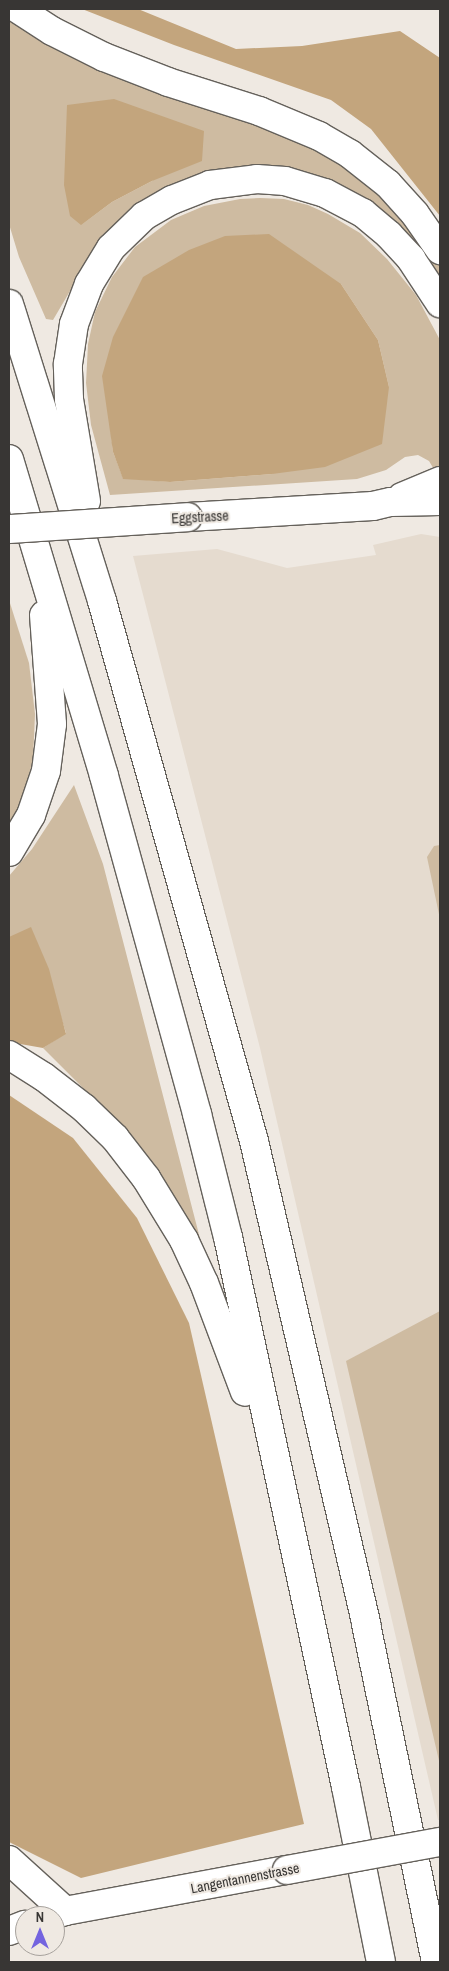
<!DOCTYPE html>
<html>
<head>
<meta charset="utf-8">
<style>
  body { margin:0 }
  #map { position:relative; width:449px; height:1971px; overflow:hidden; background:#efe9e2; font-family:"Archivo Narrow",sans-serif }
  div>[style] { position:absolute }
  [style*='--x'] { left:calc(var(--x)*1px); top:calc(var(--y)*1px); width:calc(var(--w)*1px); rotate:calc(var(--a)*1deg) }
  .built>* { inset:0; background:#e5dbcf }
  .green>* { inset:0; background:#cebba1 }
  .forest>* { inset:0; background:#c3a57d }
  .roads { filter:drop-shadow(1px 0 #65615b) drop-shadow(-1px 0 #65615b) drop-shadow(0 1px #65615b) drop-shadow(0 -1px #65615b) }
  .minor>* { height:28px; margin:-14px; padding:0 14px; transform-origin:14px; border-radius:14px; background:#fff }
  .major>* { height:28px; margin:-14px; padding:0 14px; transform-origin:14px; border-radius:14px; background:#fff }
  .highway>* { height:28px; margin:-14px; padding:0 14px; transform-origin:14px; border-radius:14px; background:#fff }
  .bridges { filter:drop-shadow(1px 0 #65615b) drop-shadow(-1px 0 #65615b) drop-shadow(0 1px #65615b) drop-shadow(0 -1px #65615b) }
  .minor-bridge>* { height:28px; margin:-14px; padding:0 14px; transform-origin:14px; border-radius:14px; background:#fff }
  .major-bridge>* { height:28px; margin:-14px; padding:0 14px; transform-origin:14px; border-radius:14px; background:#fff }
  span { translate:-50% -50%; white-space:nowrap; text-align:center; line-height:1.15; -webkit-text-stroke:4px #efe9e2; paint-order:stroke }
  .street-label { font-size:14px; color:#383634 }
  .frame { position:absolute; inset:0; border:10px solid #383634; pointer-events:none }
  .north { position:absolute; left:15px; top:1906px; width:50px; height:50px; box-sizing:border-box; background:#efe9e2; border:1px solid #a6a19c; border-radius:50%; rotate:0deg; font-size:14px; font-weight:700; line-height:20px; text-align:center; color:#383634 }
  .north::after { content:''; display:block; margin:auto; width:18px; height:22px; background:#7464df; clip-path:polygon(50% 0,100% 100%,50% 72%,0 100%) }
</style>
</head>
<body>
<div id="map">
  <div class="built">
    <div style="clip-path:polygon(421px 534px,440px 537px,440px 1820px,438px 1820px,260px 1048px,133px 556px,217px 549px,287px 568px,376px 555px,373px 545px)"></div>
  </div>
  <div class="green">
    <div style="clip-path:polygon(evenodd,9px 14px,310px 143px,363px 174px,430px 249px,440px 267px,440px 284px,388px 220px,228px 170px,83px 269px,53px 320px,46px 319px,19px 257px,9px 224px,9px 14px,204px 131px,152px 181px,112px 202px,81px 225px,204px 131px)"></div>
    <div style="clip-path:polygon(evenodd,260px 198px,284px 199px,308px 205px,328px 214px,360px 233px,387px 259px,416px 295px,440px 340px,440px 469px,435px 471px,429px 461px,418px 455px,405px 457px,386px 470px,357px 479px,110px 495px,91px 425px,86px 383px,88px 344px,95px 312px,112px 277px,135px 247px,171px 220px,204px 206px,240px 199px,260px 198px,341px 284px,378px 340px,389px 387px,272px 474px,170px 482px,123px 478px,113px 452px,109px 415px,341px 284px)"></div>
    <div style="clip-path:polygon(9px 600px,29px 663px,35px 714px,33px 760px,24px 793px,9px 829px)"></div>
    <div style="clip-path:polygon(74px 785px,103px 864px,203px 1250px,118px 1123px,43px 1048px,66px 1033px,60px 1014px,9px 937px,9px 876px,32px 849px)"></div>
    <div style="clip-path:polygon(440px 845px,440px 919px,427px 857px,434px 846px)"></div>
    <div style="clip-path:polygon(440px 1311px,440px 1765px,346px 1361px)"></div>
  </div>
  <div class="forest">
    <div style="clip-path:polygon(82px 9px,138px 9px,236px 49px,302px 46px,400px 31px,440px 58px,440px 216px,371px 129px,331px 100px,174px 45px)"></div>
    <div style="clip-path:polygon(114px 99px,204px 131px,202px 161px,152px 181px,112px 202px,81px 225px,70px 216px,64px 185px,67px 105px)"></div>
    <div style="clip-path:polygon(269px 234px,341px 284px,378px 340px,389px 387px,382px 444px,325px 467px,272px 474px,170px 482px,123px 479px,113px 452px,102px 376px,113px 337px,143px 277px,189px 250px,225px 236px)"></div>
    <div style="clip-path:polygon(31px 927px,49px 969px,66px 1034px,43px 1048px,9px 1042px,9px 937px)"></div>
    <div style="clip-path:polygon(9px 1095px,73px 1138px,137px 1218px,189px 1323px,304px 1824px,81px 1878px,9px 1842px)"></div>
  </div>
  <div class="roads">
    <div class="minor">
      <div style="--x:9;--y:1860;--w:76;--a:42.3"></div>
      <div style="--x:50;--y:1916;--w:16;--a:-18"></div>
      <div style="--x:65;--y:1911;--w:226;--a:-10.5"></div>
      <div style="--x:9;--y:1931;--w:17;--a:-21"></div>
    </div>
    <div class="major">
      <div style="--x:402;--y:497;--w:41;--a:-22.8"></div>
      <div style="--x:188;--y:517;--w:185;--a:-3.4"></div>
      <div style="--x:373;--y:506;--w:18;--a:-13"></div>
      <div style="--x:391;--y:502;--w:49;--a:-1.2"></div>
    </div>
    <div class="highway">
      <div style="--x:18;--y:9;--w:40;--a:32.9"></div>
      <div style="--x:52;--y:31;--w:58;--a:26.6"></div>
      <div style="--x:104;--y:57;--w:69;--a:21.3"></div>
      <div style="--x:168;--y:82;--w:96;--a:17.7"></div>
      <div style="--x:259;--y:111;--w:65;--a:22.6"></div>
      <div style="--x:319;--y:136;--w:36;--a:30"></div>
      <div style="--x:350;--y:154;--w:48;--a:38.3"></div>
      <div style="--x:388;--y:184;--w:40;--a:48"></div>
      <div style="--x:415;--y:214;--w:44;--a:55.2"></div>
      <div style="--x:9;--y:304;--w:311;--a:72.6"></div>
      <div style="--x:102;--y:601;--w:561;--a:74.28"></div>
      <div style="--x:254;--y:1141;--w:496;--a:76.9"></div>
      <div style="--x:366;--y:1624;--w:345;--a:78.3"></div>
      <div style="--x:9;--y:459;--w:331;--a:73.3"></div>
      <div style="--x:104;--y:776;--w:351;--a:74.6"></div>
      <div style="--x:197;--y:1114;--w:127;--a:75.9"></div>
      <div style="--x:228;--y:1237;--w:563;--a:77.89"></div>
      <div style="--x:346;--y:1787;--w:178;--a:78.7"></div>
      <div style="--x:86;--y:501;--w:103;--a:-99.5"></div>
      <div style="--x:69;--y:399;--w:35;--a:-92"></div>
      <div style="--x:68;--y:364;--w:40;--a:-81.5"></div>
      <div style="--x:74;--y:324;--w:43;--a:-69.4"></div>
      <div style="--x:89;--y:284;--w:42;--a:-58.6"></div>
      <div style="--x:111;--y:248;--w:46;--a:-44.1"></div>
      <div style="--x:144;--y:216;--w:32;--a:-30"></div>
      <div style="--x:172;--y:200;--w:41;--a:-21.5"></div>
      <div style="--x:210;--y:185;--w:47;--a:-7.3"></div>
      <div style="--x:257;--y:179;--w:28;--a:4"></div>
      <div style="--x:285;--y:181;--w:42;--a:16.7"></div>
      <div style="--x:325;--y:193;--w:43;--a:27.8"></div>
      <div style="--x:363;--y:213;--w:34;--a:40"></div>
      <div style="--x:389;--y:235;--w:33;--a:47"></div>
      <div style="--x:411;--y:259;--w:53;--a:56.6"></div>
      <div style="--x:9;--y:852;--w:43;--a:-59.3"></div>
      <div style="--x:31;--y:815;--w:46;--a:-71.2"></div>
      <div style="--x:46;--y:771;--w:47;--a:-82.7"></div>
      <div style="--x:52;--y:724;--w:109;--a:-94.2"></div>
      <div style="--x:9;--y:1055;--w:41;--a:32.2"></div>
      <div style="--x:44;--y:1077;--w:51;--a:37.8"></div>
      <div style="--x:84;--y:1108;--w:43;--a:44.1"></div>
      <div style="--x:115;--y:1138;--w:51;--a:52.2"></div>
      <div style="--x:146;--y:1178;--w:73;--a:58.5"></div>
      <div style="--x:184;--y:1240;--w:47;--a:65.1"></div>
      <div style="--x:204;--y:1283;--w:116;--a:69.4"></div>
    </div>
  </div>
  <div class="bridges">
    <div class="minor-bridge">
      <div style="--x:287;--y:1870;--w:156;--a:-10.4"></div>
    </div>
    <div class="major-bridge">
      <div style="--x:9;--y:529;--w:179;--a:-3.8"></div>
    </div>
  </div>
  <div class="street-label">
    <span style="left:200px;top:517px;rotate:-3deg">Eggstrasse</span>
    <span style="left:245px;top:1878px;rotate:-11deg">Langentannenstrasse</span>
  </div>
  <div class="frame"></div>
  <div class="north">N</div>
</div>
</body>
</html>
